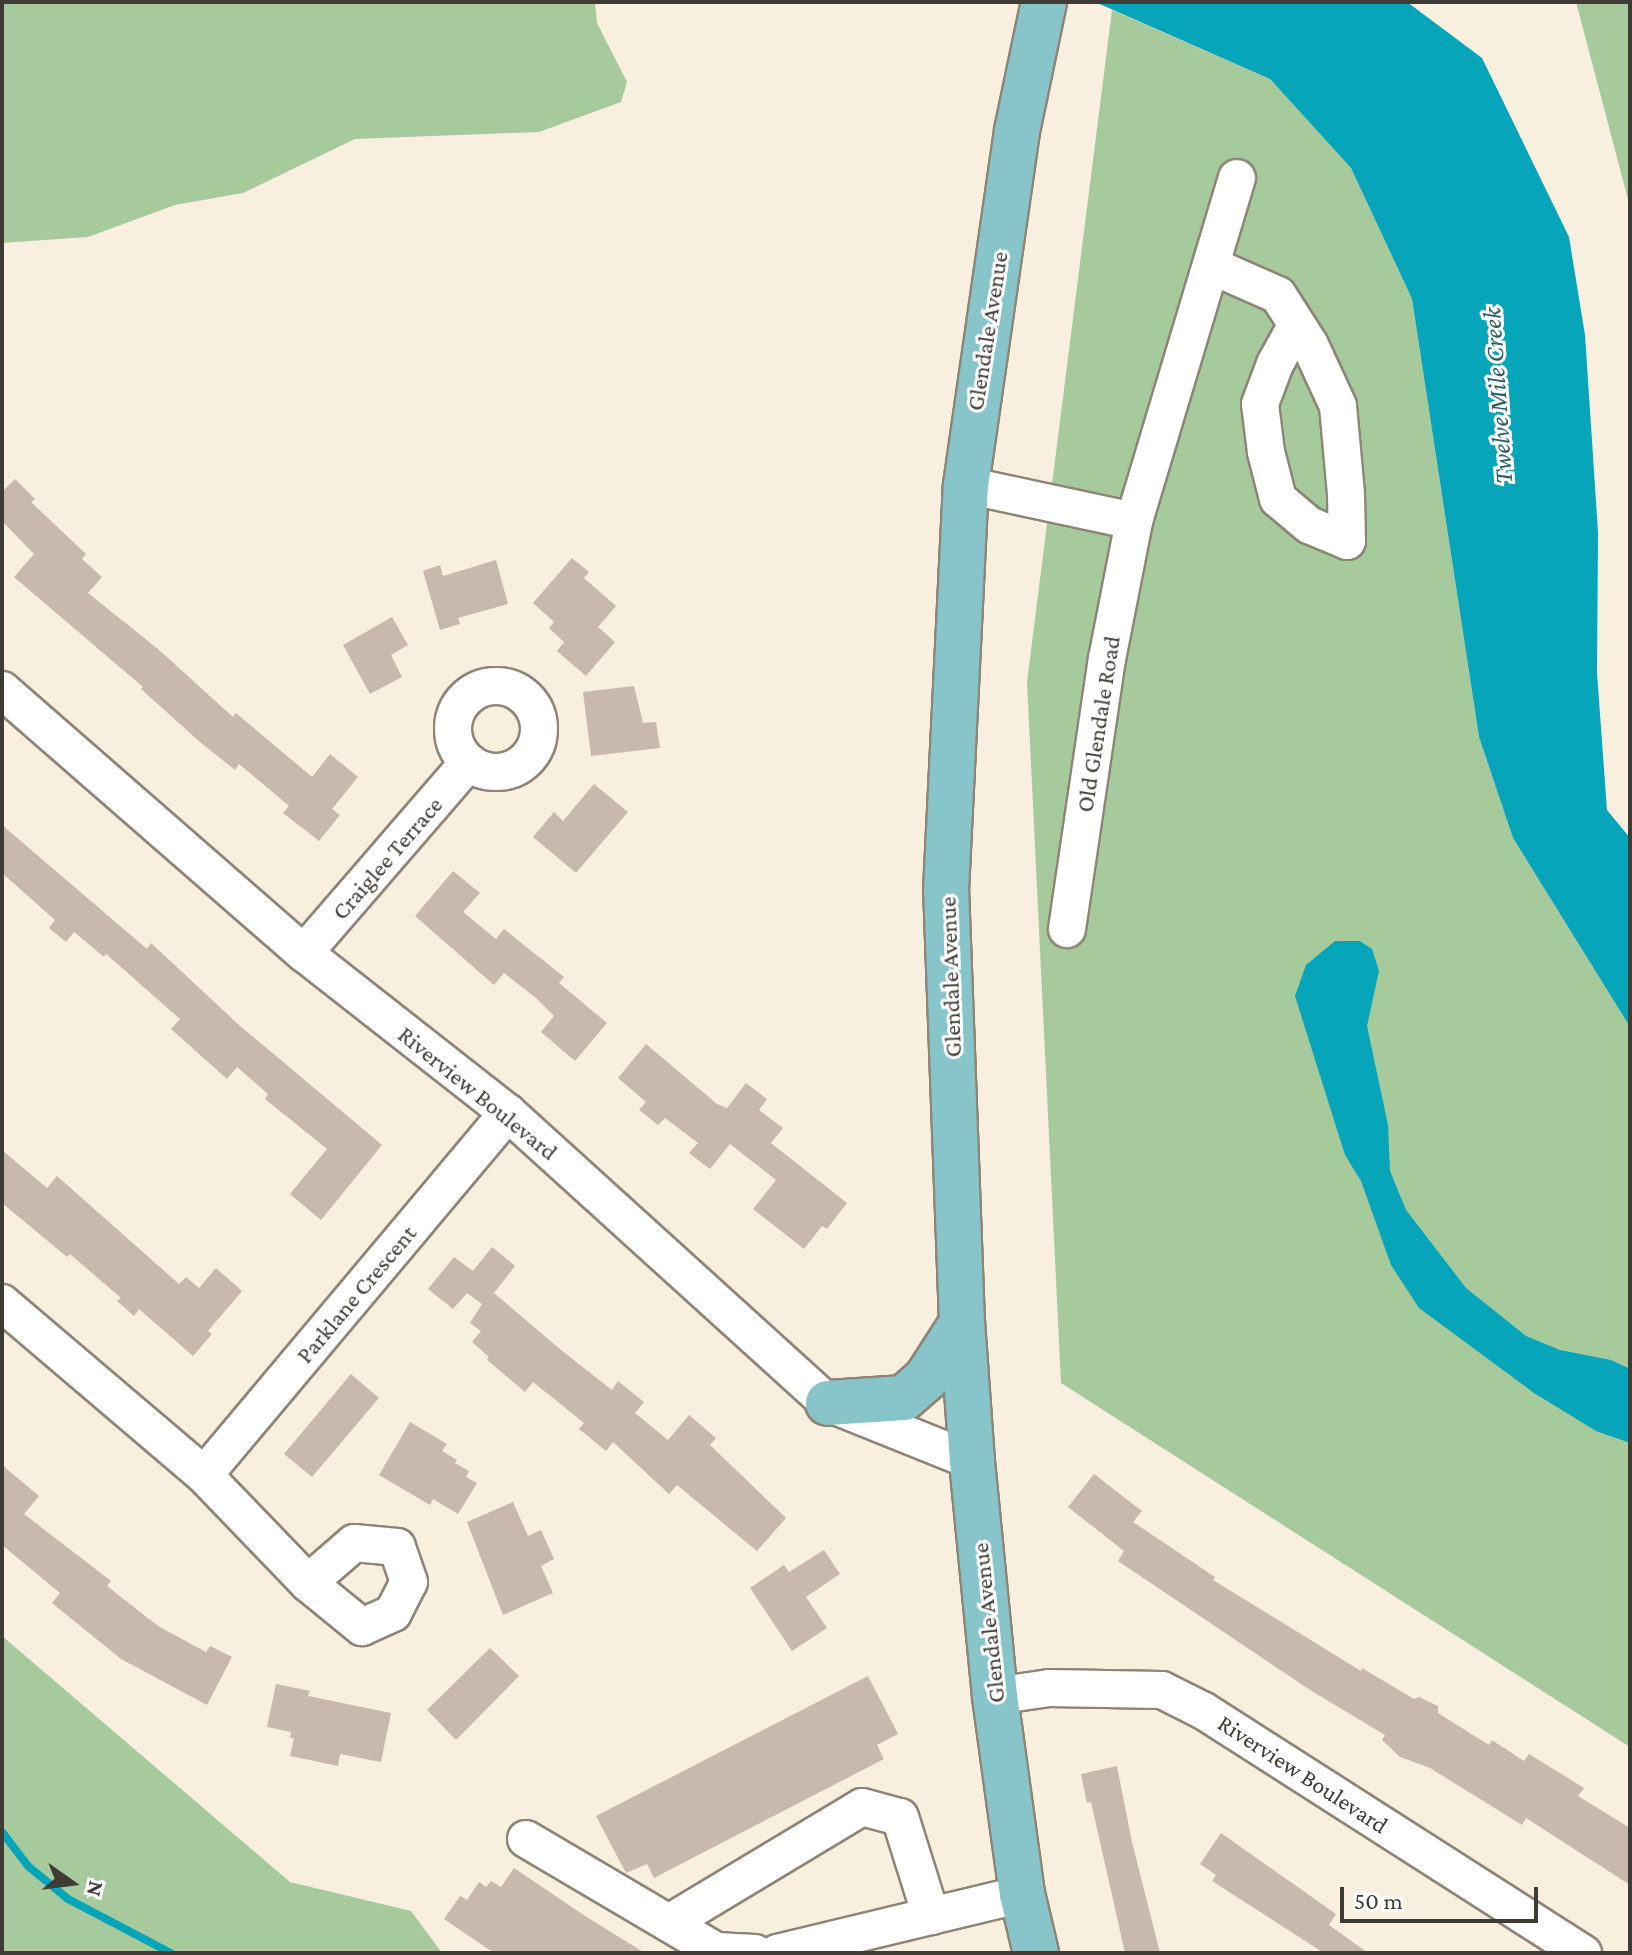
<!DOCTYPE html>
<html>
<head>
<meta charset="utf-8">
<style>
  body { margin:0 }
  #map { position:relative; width:1632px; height:1955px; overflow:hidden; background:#f8efdf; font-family:"Crimson Pro",serif }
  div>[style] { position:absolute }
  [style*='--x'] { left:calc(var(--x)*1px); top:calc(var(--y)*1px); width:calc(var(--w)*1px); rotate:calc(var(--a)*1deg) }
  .green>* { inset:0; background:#a7ca9d }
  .water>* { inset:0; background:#07a5b9 }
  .stream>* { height:8px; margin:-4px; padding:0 4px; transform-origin:4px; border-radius:4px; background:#07a5b9 }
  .building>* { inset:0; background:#c9b8ae }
  .roads { filter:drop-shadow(2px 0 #8d8576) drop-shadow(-2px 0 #8d8576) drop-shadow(0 2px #8d8576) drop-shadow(0 -2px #8d8576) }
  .minor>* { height:36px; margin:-18px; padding:0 18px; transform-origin:18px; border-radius:18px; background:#fff }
  .minor>.ring { margin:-18px; padding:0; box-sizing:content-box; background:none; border:36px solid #fff; border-radius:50% }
  .major>* { height:44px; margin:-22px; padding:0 22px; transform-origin:22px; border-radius:22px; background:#88c5ca }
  span { translate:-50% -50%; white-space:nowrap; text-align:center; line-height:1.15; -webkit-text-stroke:6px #fff; paint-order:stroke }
  .street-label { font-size:24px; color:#3f3b35 }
  .water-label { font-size:26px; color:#285d66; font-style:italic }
  .frame { position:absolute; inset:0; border:4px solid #3f3b35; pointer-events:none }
  .north { position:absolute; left:32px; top:1843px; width:80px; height:80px; -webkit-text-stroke:6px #fff; paint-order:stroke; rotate:104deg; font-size:22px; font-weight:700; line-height:32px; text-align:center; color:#3f3b35 }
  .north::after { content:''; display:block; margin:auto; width:28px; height:36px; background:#3f3b35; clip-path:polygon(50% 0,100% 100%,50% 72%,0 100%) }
  .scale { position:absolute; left:1340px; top:1887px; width:198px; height:36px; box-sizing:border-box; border:4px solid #3f3b35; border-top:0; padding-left:10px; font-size:24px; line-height:28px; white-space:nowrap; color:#3f3b35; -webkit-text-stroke:6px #fff; paint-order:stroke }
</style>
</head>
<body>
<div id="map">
  <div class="green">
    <div style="clip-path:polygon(2px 2px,595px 2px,597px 23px,627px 82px,621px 102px,539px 132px,355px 139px,243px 193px,175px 205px,88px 237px,2px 243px)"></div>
    <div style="clip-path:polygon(1576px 2px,1630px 2px,1630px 207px)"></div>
    <div style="clip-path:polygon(1112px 10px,1270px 79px,1351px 168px,1412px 299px,1479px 737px,1513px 838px,1630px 1027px,1630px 1747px,1061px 1383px,1027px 682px)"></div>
    <div style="clip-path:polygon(2px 1636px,290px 1882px,411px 1911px,442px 1953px,2px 1953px)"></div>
  </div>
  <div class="water">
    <div style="clip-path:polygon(1095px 2px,1407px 2px,1482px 58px,1569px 237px,1585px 335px,1598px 532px,1597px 673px,1607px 810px,1630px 838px,1630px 1027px,1513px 838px,1479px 737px,1412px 299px,1351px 168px,1270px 79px)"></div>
    <div style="clip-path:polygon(1335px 941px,1360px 941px,1372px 949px,1379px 971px,1367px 1026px,1388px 1125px,1390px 1171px,1406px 1210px,1466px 1288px,1526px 1336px,1560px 1350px,1611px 1360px,1630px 1369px,1630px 1443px,1596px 1431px,1534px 1393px,1419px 1308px,1391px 1265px,1361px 1181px,1345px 1155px,1295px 996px,1306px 965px)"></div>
  </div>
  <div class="stream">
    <div style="--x:2;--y:1832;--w:43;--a:52.6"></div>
    <div style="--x:28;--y:1866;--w:52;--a:39.5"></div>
    <div style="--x:68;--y:1899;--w:116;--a:27.7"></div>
  </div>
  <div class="building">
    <div style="clip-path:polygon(15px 479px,35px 499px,31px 502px,86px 554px,82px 559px,102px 577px,88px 593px,158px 649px,233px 717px,236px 713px,312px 777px,330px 754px,358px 777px,332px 809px,340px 815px,319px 841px,283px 813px,289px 806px,239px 764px,235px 770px,200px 742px,141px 689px,143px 687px,14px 577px,34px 554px,2px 521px,2px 492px)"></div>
    <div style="clip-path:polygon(572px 558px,589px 572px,584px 578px,616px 606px,598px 627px,615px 642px,586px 676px,557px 651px,564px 642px,549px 628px,554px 622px,533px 603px)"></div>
    <div style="clip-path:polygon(496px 560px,508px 604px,458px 618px,460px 624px,440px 630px,423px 571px,440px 565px,443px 576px)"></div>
    <div style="clip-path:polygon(392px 617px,408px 645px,391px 655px,402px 677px,370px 694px,343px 645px)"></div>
    <div style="clip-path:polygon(634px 686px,643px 723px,656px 722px,660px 748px,591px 756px,583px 692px)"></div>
    <div style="clip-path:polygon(594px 784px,628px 812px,576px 873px,533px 837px,554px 812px,563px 821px)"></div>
    <div style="clip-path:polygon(2px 825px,147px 949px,151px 943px,239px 1025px,382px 1145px,321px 1220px,290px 1194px,327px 1149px,265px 1099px,268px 1094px,237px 1067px,227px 1079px,171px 1029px,180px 1019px,106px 954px,104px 957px,74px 932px,66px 942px,49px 928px,55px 920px,2px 873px)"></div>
    <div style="clip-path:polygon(453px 871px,480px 893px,463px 912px,496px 939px,504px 929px,564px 977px,559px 983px,607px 1023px,575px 1061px,541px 1032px,554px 1016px,536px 998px,504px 973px,494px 985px,415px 916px)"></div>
    <div style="clip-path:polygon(646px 1044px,717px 1104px,727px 1108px,746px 1083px,767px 1099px,759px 1110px,783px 1128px,771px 1143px,847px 1203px,827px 1229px,822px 1226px,804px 1249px,753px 1209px,776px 1180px,730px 1144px,710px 1169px,689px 1153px,698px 1143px,665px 1118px,658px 1125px,639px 1110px,646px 1102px,618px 1078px)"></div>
    <div style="clip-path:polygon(2px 1150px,47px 1188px,57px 1176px,179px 1284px,186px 1277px,199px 1288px,216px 1268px,242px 1291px,208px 1331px,212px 1334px,193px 1356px,139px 1309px,134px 1316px,117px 1301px,121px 1298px,70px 1254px,67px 1257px,2px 1203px)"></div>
    <div style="clip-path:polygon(492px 1247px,515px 1266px,494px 1293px,561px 1350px,612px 1390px,618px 1381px,644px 1402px,635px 1413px,668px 1440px,689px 1415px,716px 1438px,710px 1445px,786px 1518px,757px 1551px,677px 1485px,669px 1494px,613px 1442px,606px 1451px,579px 1429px,584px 1423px,533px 1382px,525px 1392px,487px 1360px,489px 1357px,472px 1342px,481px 1331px,470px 1323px,482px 1304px,467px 1293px,453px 1309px,428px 1289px,454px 1257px,473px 1271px)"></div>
    <div style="clip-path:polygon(351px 1374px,379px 1398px,312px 1477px,284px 1454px)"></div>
    <div style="clip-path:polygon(410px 1422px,447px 1444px,442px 1451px,457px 1460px,455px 1463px,469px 1471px,466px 1477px,477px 1483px,458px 1514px,433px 1499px,430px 1505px,379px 1475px)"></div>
    <div style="clip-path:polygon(2px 1465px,39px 1496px,24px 1514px,111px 1581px,107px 1586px,158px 1626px,206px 1652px,210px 1646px,232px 1657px,207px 1705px,121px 1659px,52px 1603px,60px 1593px,2px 1545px)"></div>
    <div style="clip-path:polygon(1094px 1474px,1142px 1511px,1133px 1522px,1215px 1577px,1213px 1580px,1361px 1671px,1362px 1668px,1414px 1699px,1419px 1697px,1438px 1706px,1438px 1713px,1489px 1745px,1492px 1740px,1524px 1761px,1529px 1754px,1584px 1788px,1578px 1796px,1630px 1828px,1630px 1885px,1526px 1818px,1522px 1825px,1430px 1768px,1400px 1757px,1382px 1740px,1385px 1735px,1310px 1690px,1118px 1561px,1124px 1551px,1068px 1507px)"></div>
    <div style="clip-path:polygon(513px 1502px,528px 1536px,541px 1530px,554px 1559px,541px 1566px,553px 1593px,503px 1615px,467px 1522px)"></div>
    <div style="clip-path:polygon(824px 1550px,840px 1574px,806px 1597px,827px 1628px,792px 1651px,750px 1588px,784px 1565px,789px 1572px)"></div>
    <div style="clip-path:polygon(490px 1648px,519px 1676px,456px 1740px,427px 1710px)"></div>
    <div style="clip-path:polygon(868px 1676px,898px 1734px,877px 1745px,884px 1759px,654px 1878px,647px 1864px,626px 1873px,596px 1816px)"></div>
    <div style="clip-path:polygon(276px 1684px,310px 1691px,308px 1696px,391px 1713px,381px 1762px,340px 1754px,338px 1766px,290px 1756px,294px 1738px,290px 1738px,291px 1732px,267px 1727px)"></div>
    <div style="clip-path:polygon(1117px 1766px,1132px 1842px,1160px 1953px,1125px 1953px,1091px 1802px,1087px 1803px,1081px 1774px)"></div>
    <div style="clip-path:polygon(1221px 1833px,1336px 1914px,1329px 1925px,1368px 1953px,1324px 1953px,1212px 1881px,1216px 1875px,1200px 1864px)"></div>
    <div style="clip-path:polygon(514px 1868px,585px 1916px,645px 1953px,494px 1953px,444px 1919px,460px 1896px,467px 1900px,479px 1882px,486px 1887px,491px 1881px,501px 1887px)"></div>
  </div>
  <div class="roads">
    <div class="minor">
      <div style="--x:1212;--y:266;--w:72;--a:23.7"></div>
      <div style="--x:1278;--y:295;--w:59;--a:57.4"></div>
      <div style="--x:1310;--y:345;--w:67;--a:65.3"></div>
      <div style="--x:1338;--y:406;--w:88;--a:84.8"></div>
      <div style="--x:1346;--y:494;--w:47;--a:88.8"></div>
      <div style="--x:1347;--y:541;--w:41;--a:-157.2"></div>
      <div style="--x:1309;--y:525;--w:40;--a:-140"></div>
      <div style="--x:1278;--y:499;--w:49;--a:-104.3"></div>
      <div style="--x:1266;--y:452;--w:48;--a:-97.1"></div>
      <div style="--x:1260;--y:404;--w:43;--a:-69.4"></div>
      <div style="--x:1275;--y:364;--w:43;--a:-61.1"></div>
      <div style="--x:966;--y:485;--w:172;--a:12.1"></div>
      <div class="ring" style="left:453px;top:686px;width:50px;height:50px"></div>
      <div style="--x:2;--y:690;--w:400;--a:41.1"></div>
      <div style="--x:304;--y:953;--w:259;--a:38.1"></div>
      <div style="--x:508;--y:1113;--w:432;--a:42.2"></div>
      <div style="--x:828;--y:1403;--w:155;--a:21.9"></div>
      <div style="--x:1067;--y:929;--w:273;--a:-81.6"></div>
      <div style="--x:1107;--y:659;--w:141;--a:-78.9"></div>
      <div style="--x:1134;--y:521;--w:358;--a:-73.3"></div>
      <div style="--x:304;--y:953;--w:252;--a:-49.2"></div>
      <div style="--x:2;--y:1303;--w:265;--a:40.4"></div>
      <div style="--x:204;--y:1475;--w:150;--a:46.1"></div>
      <div style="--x:308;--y:1583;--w:70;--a:39.2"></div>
      <div style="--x:362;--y:1627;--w:34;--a:-24"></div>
      <div style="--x:393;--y:1613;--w:35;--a:-63"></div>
      <div style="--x:409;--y:1582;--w:37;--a:-109"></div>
      <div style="--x:397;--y:1547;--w:43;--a:-174.7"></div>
      <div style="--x:354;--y:1543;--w:61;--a:139"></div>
      <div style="--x:204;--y:1475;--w:473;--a:-50"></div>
      <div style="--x:995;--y:1696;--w:55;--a:-8.4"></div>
      <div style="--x:1049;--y:1688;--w:113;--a:1"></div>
      <div style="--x:1162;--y:1690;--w:47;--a:26.6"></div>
      <div style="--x:1204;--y:1711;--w:450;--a:32.6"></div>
      <div style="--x:526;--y:1839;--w:221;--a:30.5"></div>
      <div style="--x:716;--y:1951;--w:39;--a:3"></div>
      <div style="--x:669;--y:1923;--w:225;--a:-31"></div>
      <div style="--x:862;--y:1807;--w:39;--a:15"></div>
      <div style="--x:900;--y:1817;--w:104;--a:72.6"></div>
      <div style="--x:777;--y:1953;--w:252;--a:-13.5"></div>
    </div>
    <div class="major">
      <div style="--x:828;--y:1403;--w:76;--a:-3.8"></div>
      <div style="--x:904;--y:1398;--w:29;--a:-41"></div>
      <div style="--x:926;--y:1379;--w:67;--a:-57.3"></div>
      <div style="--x:1036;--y:1953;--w:61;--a:-103.3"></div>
      <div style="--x:1022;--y:1894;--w:200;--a:-97.8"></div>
      <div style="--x:995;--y:1696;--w:236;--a:-95.6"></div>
      <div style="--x:972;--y:1461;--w:138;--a:-94.1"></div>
      <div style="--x:962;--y:1323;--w:432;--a:-92.1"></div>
      <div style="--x:946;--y:891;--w:406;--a:-87.2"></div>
      <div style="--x:966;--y:485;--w:358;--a:-81.8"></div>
      <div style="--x:1017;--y:131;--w:132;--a:-78.2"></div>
    </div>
  </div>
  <div class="street-label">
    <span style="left:987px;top:331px;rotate:-81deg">Glendale Avenue</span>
    <span style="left:1098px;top:724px;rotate:-81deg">Old Glendale Road</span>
    <span style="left:387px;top:858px;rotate:-49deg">Craiglee Terrace</span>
    <span style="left:950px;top:977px;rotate:-92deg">Glendale Avenue</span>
    <span style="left:478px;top:1093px;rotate:39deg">Riverview Boulevard</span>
    <span style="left:356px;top:1294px;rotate:-50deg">Parklane Crescent</span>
    <span style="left:988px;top:1623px;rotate:-96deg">Glendale Avenue</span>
    <span style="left:1303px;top:1774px;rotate:33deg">Riverview Boulevard</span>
  </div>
  <div class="water-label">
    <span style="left:1498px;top:396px;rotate:-94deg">Twelve Mile Creek</span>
  </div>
  <div class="frame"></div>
  <div class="north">N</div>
  <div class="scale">50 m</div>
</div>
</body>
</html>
